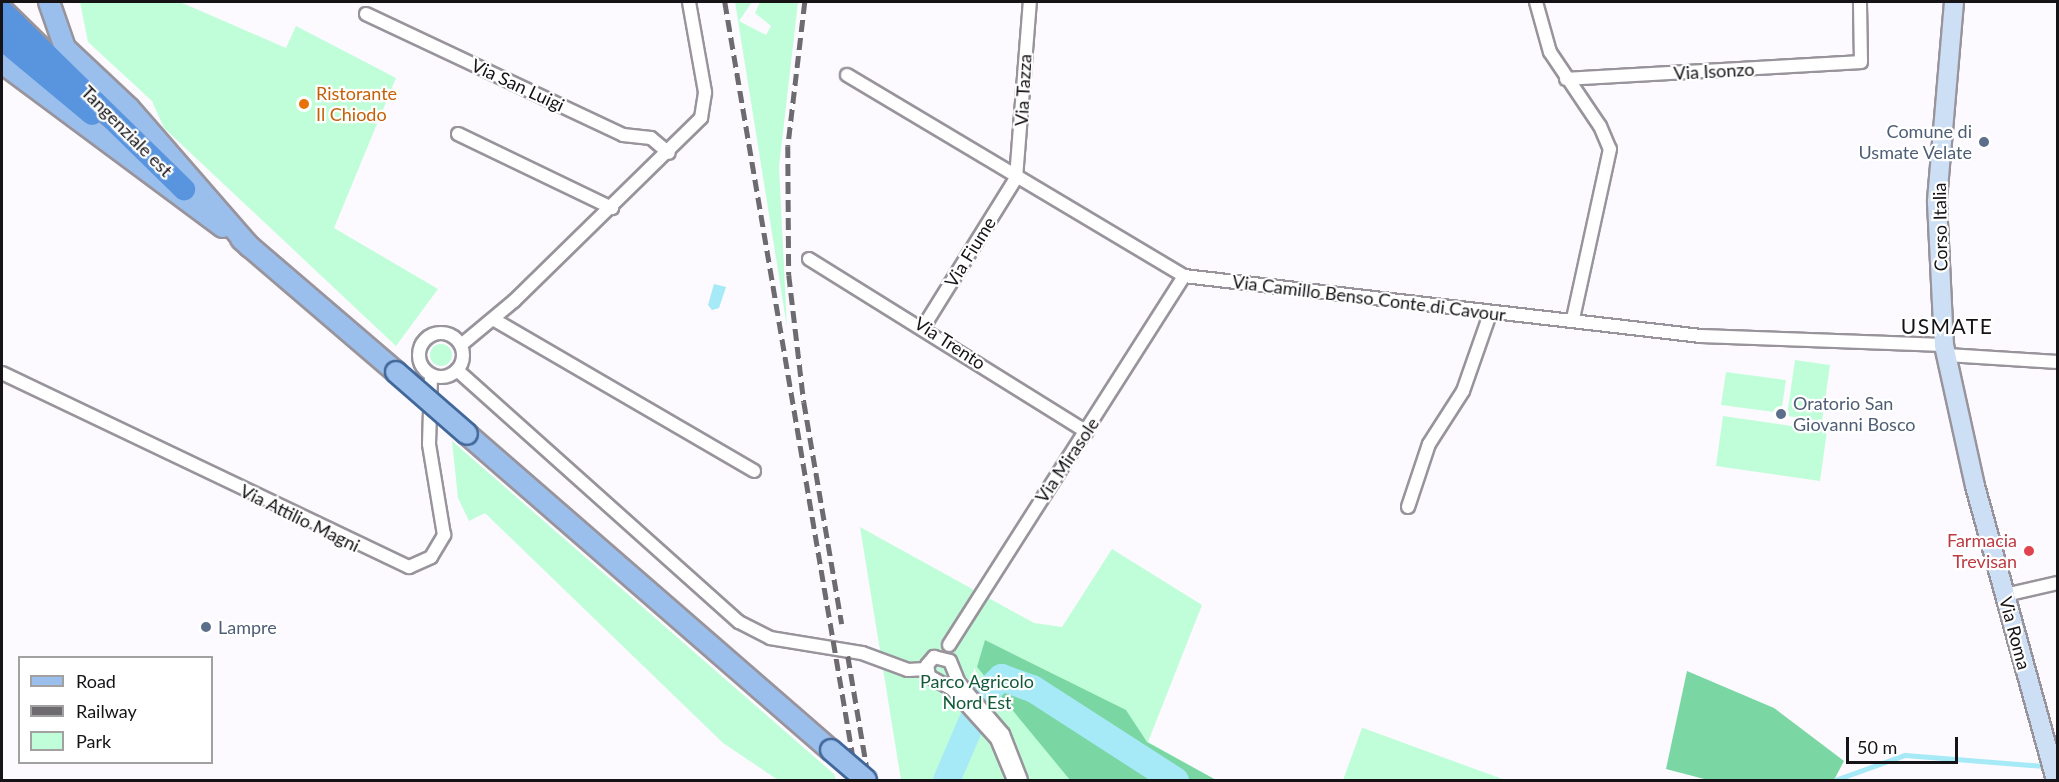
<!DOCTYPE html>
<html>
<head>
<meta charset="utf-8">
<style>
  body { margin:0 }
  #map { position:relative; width:2059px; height:782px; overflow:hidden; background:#fcf9ff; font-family:Lato,sans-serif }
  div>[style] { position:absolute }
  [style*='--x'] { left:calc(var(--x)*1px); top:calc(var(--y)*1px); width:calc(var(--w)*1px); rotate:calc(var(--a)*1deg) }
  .green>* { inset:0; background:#c0fed9 }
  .round { border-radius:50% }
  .forest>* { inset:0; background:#7ad7a3 }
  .water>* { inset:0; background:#a6e9f7 }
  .stream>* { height:4.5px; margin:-2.25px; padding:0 2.25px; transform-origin:2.25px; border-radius:2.25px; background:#a6e9f7 }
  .river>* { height:27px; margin:-13.5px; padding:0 13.5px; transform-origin:13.5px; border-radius:13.5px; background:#a6e9f7 }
  .roads { filter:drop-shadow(2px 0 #99949c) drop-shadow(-2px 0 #99949c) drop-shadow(0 2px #99949c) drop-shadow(0 -2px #99949c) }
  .minor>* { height:12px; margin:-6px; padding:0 6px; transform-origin:6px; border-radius:6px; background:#fff }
  .minor>.ring { margin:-6px; padding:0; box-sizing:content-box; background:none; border:12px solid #fff; border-radius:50% }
  .secondary>* { height:18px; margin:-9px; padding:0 9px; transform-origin:9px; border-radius:9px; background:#cddff5 }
  .primary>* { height:20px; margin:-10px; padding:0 10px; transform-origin:10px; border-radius:10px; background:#9bbfec }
  .motorway>* { height:22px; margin:-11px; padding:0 11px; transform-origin:11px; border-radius:11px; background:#5995df }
  .rail>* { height:4.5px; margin-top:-2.25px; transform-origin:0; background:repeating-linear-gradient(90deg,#6e6b70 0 12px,transparent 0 18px) }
  .bridges { filter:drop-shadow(2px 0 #416899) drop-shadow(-2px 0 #416899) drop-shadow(0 2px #416899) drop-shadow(0 -2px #416899) }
  .primary-bridge>* { height:20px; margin:-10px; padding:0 10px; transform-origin:10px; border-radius:10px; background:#9bbfec }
  .dots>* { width:16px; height:16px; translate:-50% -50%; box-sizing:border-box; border:3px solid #fff; border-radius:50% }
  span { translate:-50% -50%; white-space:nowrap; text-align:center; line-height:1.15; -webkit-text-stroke:4.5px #fff; paint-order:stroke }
  .street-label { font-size:18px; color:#151316 }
  .food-label { font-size:18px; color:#c56008 }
  .left { translate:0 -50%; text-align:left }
  .service-label { font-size:18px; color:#4e5e75 }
  .right { translate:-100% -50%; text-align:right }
  .health-label { font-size:18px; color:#be3a42 }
  .park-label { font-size:18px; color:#135a39 }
  .quarter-label { font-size:21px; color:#151316; letter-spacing:1.5px }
  .frame { position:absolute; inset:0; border:3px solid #151316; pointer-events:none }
  .legend { position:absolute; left:18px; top:656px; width:195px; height:108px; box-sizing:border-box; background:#fff; border:2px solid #a1a1a2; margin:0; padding:8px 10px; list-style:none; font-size:18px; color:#151316 }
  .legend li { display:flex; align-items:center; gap:12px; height:30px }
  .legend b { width:30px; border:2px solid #a1a1a2 }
  .scale { position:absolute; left:1846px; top:737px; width:112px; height:27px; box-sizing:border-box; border:3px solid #151316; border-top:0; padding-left:8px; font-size:18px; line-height:21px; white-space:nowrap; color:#151316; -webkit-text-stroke:4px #fff; paint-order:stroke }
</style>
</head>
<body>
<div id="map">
  <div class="green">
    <div style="clip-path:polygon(80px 2px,180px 2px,286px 48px,296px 26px,396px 78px,334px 228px,438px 289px,396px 346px,164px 128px,152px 101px,88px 42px)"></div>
    <div style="clip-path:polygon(735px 2px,752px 2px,739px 21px,766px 35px,771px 26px,755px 13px,760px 2px,798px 2px,779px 167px,787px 327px)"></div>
    <div class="round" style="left:430px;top:344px;width:22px;height:22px"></div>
    <div style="clip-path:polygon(1795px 360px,1830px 365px,1822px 421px,1787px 416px)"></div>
    <div style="clip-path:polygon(1726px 372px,1786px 380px,1781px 413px,1721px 405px)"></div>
    <div style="clip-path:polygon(1723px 416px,1827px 431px,1820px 481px,1716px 466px)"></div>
    <div style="clip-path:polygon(452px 441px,834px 774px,836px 780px,778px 780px,723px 743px,485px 513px,469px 521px,458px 498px)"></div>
    <div style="clip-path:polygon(860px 527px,1034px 623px,1062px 627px,1112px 549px,1202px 605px,1148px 742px,1216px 780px,901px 780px)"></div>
    <div style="clip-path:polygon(1362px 728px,1363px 728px,1505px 780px,1343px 780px)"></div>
  </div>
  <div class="forest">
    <div style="clip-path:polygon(985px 640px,1126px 710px,1147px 742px,1216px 780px,1070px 780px,977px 667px)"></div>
    <div style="clip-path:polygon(1687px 671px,1774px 708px,1844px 761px,1834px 780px,1708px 780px,1666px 769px)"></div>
  </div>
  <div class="water">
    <div style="clip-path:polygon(714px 284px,726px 287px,719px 308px,712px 310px,708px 305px)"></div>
  </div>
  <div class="stream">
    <div style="--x:1835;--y:780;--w:74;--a:-19.7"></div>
    <div style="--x:1905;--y:755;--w:141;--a:4.5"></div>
  </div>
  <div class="river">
    <div style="--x:946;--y:780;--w:94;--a:-66.7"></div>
    <div style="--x:983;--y:694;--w:25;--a:-43"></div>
    <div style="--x:1001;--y:677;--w:33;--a:20"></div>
    <div style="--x:1032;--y:688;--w:170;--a:32.8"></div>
  </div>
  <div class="roads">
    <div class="minor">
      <div style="--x:1536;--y:2;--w:52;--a:74.4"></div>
      <div style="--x:1550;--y:52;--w:89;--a:56"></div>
      <div style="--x:1600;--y:126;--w:25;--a:67"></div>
      <div style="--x:1610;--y:149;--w:174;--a:102.3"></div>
      <div style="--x:366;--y:14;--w:284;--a:25.2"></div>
      <div style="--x:623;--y:135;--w:28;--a:6"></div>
      <div style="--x:651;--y:138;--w:23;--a:40"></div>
      <div style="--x:847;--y:75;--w:392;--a:30.8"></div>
      <div style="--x:1184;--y:276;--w:520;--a:6.62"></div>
      <div style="--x:1701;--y:336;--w:243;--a:2.1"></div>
      <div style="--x:1566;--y:79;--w:295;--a:-3.3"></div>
      <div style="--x:1861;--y:62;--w:60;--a:-91"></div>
      <div style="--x:458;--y:134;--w:171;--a:25.7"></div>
      <div style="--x:809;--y:259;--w:327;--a:31.9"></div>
      <div style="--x:493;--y:319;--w:302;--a:30.2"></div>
      <div style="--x:924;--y:326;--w:174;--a:-58.1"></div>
      <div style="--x:1016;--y:178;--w:177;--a:-85.5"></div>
      <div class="ring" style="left:419px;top:333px;width:32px;height:32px"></div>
      <div style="--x:461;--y:345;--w:69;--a:-39.7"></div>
      <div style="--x:514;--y:301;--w:262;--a:-44.4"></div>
      <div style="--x:701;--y:118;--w:26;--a:-81"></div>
      <div style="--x:705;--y:92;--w:91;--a:-100.1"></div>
      <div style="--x:1947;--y:355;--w:111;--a:3.6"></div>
      <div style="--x:457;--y:370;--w:378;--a:41.8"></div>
      <div style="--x:739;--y:622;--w:35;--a:27"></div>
      <div style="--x:770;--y:638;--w:93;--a:9.3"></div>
      <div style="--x:862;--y:653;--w:49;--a:20.3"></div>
      <div style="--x:908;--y:670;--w:18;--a:-3"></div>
      <div style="--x:2;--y:373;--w:451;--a:25.5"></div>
      <div style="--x:409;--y:567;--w:24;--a:-24"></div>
      <div style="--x:431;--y:557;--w:26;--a:-59"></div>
      <div style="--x:444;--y:535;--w:92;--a:-99.4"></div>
      <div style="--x:429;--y:444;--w:69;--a:-88.3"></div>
      <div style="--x:1408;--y:507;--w:66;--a:-71.6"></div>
      <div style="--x:1429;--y:444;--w:63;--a:-57.3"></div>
      <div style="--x:1463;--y:391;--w:82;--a:-70.7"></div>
      <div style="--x:2005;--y:595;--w:54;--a:-12.8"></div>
      <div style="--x:949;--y:645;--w:437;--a:-57.5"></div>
      <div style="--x:1014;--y:780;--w:44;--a:-112.5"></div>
      <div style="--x:997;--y:739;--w:67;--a:-132"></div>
      <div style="--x:952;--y:689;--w:26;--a:-151"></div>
      <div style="--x:929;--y:676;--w:11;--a:-100"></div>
      <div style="--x:927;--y:665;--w:11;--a:-49"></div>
      <div style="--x:934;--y:657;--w:16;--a:14"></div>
      <div style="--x:950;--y:661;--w:24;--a:68"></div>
      <div style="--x:959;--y:683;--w:67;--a:49.2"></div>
      <div style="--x:1003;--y:734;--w:49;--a:68.6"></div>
    </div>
    <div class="secondary">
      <div style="--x:1954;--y:2;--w:201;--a:94.9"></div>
      <div style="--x:1937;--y:202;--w:143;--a:87.2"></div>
      <div style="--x:1944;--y:345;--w:144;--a:77.6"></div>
      <div style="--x:1975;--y:486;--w:305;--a:74.6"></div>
    </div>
    <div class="primary">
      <div style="--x:49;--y:2;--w:49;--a:70.8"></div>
      <div style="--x:65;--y:48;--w:88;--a:43.2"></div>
      <div style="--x:129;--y:108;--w:184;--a:49"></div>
      <div style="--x:2;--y:63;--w:275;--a:36.6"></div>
      <div style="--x:241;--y:239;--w:204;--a:40.6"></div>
      <div style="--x:467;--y:434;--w:482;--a:41"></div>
    </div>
    <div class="motorway">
      <div style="--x:2;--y:11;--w:255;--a:44.4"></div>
      <div style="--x:2;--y:39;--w:117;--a:39.8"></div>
    </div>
  </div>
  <div class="rail">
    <div style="--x:725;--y:2;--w:789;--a:80.37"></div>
    <div style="--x:805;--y:2;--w:145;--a:96.7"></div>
    <div style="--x:788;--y:146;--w:129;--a:89.6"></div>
    <div style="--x:789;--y:275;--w:128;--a:83.3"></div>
    <div style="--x:804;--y:402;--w:225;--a:80.3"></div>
    <div style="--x:848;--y:656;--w:126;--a:80.4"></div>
  </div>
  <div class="bridges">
    <div class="primary-bridge">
      <div style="--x:396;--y:372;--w:94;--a:41.1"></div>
      <div style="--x:831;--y:750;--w:46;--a:40.6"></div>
    </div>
  </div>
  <div class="dots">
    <div style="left:304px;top:104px;background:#e8710a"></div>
    <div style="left:1984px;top:142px;background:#5c6f8a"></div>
    <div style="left:1781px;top:414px;background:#5c6f8a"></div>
    <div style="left:2029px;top:551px;background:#e0444e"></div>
    <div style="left:206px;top:627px;background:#5c6f8a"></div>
  </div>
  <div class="street-label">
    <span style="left:1714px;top:71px;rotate:-3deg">Via Isonzo</span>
    <span style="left:518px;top:85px;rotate:25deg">Via San Luigi</span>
    <span style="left:1023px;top:90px;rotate:-87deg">Via Tazza</span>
    <span style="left:127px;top:131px;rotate:45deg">Tangenziale est</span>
    <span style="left:1940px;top:227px;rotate:-91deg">Corso Italia</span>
    <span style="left:970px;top:252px;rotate:-58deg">Via Fiume</span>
    <span style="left:1369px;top:298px;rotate:7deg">Via Camillo Benso Conte di Cavour</span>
    <span style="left:950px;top:343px;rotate:33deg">Via Trento</span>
    <span style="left:1067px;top:460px;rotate:-56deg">Via Mirasole</span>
    <span style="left:300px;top:518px;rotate:26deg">Via Attilio Magni</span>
    <span style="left:2015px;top:633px;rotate:75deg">Via Roma</span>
  </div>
  <div class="food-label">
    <span class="left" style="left:316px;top:104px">Ristorante<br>Il Chiodo</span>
  </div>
  <div class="service-label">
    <span class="right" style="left:1972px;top:142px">Comune di<br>Usmate Velate</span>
    <span class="left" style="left:1793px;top:414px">Oratorio San<br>Giovanni Bosco</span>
    <span class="left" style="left:218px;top:627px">Lampre</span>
  </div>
  <div class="health-label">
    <span class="right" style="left:2017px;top:551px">Farmacia<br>Trevisan</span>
  </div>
  <div class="park-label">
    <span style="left:977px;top:692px">Parco Agricolo<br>Nord Est</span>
  </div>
  <div class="quarter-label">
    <span style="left:1947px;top:326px">USMATE</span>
  </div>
  <div class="frame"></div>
  <ul class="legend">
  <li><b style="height:8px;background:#9bbfec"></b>Road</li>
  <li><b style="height:8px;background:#6e6b70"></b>Railway</li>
  <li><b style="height:16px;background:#c0fed9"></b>Park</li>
  </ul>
  <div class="scale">50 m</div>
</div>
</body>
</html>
